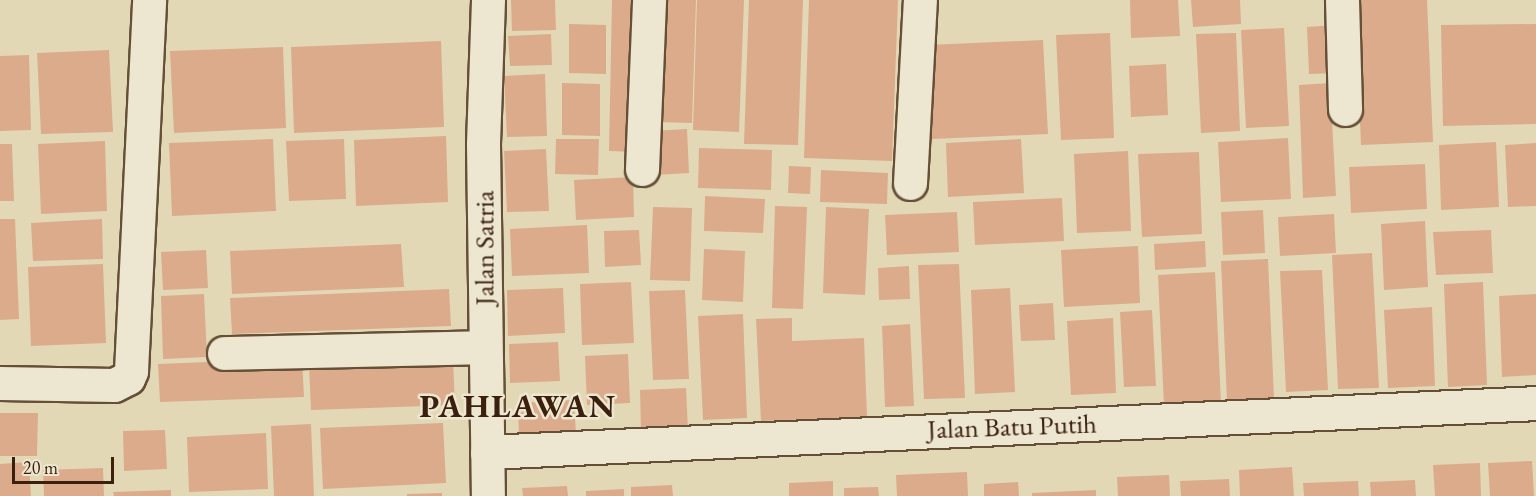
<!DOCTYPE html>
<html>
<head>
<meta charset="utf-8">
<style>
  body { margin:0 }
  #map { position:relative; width:1536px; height:496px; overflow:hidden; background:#e3d8b6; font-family:"EB Garamond",serif }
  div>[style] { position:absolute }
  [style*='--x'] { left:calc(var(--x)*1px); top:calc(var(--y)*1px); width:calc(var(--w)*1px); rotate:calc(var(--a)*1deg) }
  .building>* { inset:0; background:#dbab8b }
  .roads { filter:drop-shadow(2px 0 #654f37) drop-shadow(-2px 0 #654f37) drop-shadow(0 2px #654f37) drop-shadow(0 -2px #654f37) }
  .minor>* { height:33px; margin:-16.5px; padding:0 16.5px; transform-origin:16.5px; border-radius:16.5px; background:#ede6d0 }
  span { translate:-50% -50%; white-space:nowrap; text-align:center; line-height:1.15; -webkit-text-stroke:5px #ede6d0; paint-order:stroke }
  .street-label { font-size:27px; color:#3b210d }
  .district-label { font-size:33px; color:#3b210d; font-weight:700; letter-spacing:1.5px }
  .scale { position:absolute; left:12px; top:457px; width:102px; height:27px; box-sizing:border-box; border:3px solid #3b210d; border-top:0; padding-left:8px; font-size:18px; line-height:21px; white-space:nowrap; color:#3b210d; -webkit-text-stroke:4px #ede6d0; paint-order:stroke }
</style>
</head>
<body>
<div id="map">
  <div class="building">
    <div style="clip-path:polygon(511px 0,555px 0,556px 30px,512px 31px)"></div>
    <div style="clip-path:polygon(612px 0,641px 0,637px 152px,609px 151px)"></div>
    <div style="clip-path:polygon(660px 0,696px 0,692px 123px,655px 122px)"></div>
    <div style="clip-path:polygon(697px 0,744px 0,739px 132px,693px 130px)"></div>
    <div style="clip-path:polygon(749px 0,803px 0,798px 145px,744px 144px)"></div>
    <div style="clip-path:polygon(809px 0,898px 0,892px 161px,804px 158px)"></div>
    <div style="clip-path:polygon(1130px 0,1178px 0,1180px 36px,1131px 38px)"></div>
    <div style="clip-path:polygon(1191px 0,1240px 0,1241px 24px,1193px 27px)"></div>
    <div style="clip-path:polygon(1355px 0,1427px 0,1433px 142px,1361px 145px)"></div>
    <div style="clip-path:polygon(569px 24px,606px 25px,606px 74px,569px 73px)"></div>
    <div style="clip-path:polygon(1536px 24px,1536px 124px,1443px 126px,1441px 25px)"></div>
    <div style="clip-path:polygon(1335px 25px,1337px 73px,1309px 74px,1307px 27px)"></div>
    <div style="clip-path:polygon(1284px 28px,1289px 126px,1246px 128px,1241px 30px)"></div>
    <div style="clip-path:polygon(1110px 33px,1114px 138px,1061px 140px,1056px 35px)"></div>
    <div style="clip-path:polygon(1236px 33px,1240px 131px,1201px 133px,1196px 34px)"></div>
    <div style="clip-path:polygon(551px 34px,552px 65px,510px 66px,508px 36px)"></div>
    <div style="clip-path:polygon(1043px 40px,1048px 134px,932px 139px,928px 45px)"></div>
    <div style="clip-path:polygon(441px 41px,444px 127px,294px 133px,291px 47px)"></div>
    <div style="clip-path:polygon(283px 47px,286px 128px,174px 133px,170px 51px)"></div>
    <div style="clip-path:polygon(109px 50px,113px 132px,41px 134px,37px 53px)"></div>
    <div style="clip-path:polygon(29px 55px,31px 130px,0 131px,0 56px)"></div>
    <div style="clip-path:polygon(1166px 64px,1168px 115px,1131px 117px,1129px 66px)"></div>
    <div style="clip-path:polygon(545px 74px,547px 136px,507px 137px,504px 76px)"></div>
    <div style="clip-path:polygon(562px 83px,600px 84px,600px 136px,562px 135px)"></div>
    <div style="clip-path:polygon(1330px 83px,1336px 196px,1303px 198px,1299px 85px)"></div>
    <div style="clip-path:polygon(687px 129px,689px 173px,654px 175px,652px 131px)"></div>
    <div style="clip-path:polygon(446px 136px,448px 202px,356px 206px,354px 140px)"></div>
    <div style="clip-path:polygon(1288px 138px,1291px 199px,1221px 202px,1218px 142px)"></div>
    <div style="clip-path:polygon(273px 139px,276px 211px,172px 216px,169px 143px)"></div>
    <div style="clip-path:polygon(344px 139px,346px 199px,289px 201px,286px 141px)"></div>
    <div style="clip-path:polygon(556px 139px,599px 139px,598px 175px,555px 174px)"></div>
    <div style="clip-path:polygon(1021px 139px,1024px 193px,948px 197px,946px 143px)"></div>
    <div style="clip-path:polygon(105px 141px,107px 211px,41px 214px,38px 144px)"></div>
    <div style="clip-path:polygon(1496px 142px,1499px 207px,1441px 210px,1439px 145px)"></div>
    <div style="clip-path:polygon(1536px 143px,1536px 206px,1508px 207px,1505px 145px)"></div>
    <div style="clip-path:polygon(0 144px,12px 144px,14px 201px,0 201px)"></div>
    <div style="clip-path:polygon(699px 148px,772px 150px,771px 190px,698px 188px)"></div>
    <div style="clip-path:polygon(546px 149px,549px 211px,507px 212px,504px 151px)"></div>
    <div style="clip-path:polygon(1128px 151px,1131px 231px,1077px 233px,1074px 154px)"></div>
    <div style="clip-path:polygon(1199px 152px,1202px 234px,1142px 237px,1138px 154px)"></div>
    <div style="clip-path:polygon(1425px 164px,1427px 209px,1351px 213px,1349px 167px)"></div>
    <div style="clip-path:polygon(789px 166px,811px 167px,810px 194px,788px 193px)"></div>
    <div style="clip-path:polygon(821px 170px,888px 173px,887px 204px,820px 202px)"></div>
    <div style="clip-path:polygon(633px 177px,634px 217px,576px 220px,574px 180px)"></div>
    <div style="clip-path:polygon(705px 196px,765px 199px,763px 233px,704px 231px)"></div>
    <div style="clip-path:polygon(1062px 198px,1064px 241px,975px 245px,973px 202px)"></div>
    <div style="clip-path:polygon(775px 206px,807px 207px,803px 309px,772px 308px)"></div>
    <div style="clip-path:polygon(653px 207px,692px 208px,690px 281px,650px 280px)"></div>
    <div style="clip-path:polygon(826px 207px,869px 209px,865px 295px,823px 293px)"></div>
    <div style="clip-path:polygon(1263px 210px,1265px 253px,1223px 255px,1221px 212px)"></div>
    <div style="clip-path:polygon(957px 212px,959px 252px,887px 255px,885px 215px)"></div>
    <div style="clip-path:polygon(1334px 214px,1336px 253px,1280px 256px,1278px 217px)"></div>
    <div style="clip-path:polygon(0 219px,15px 219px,19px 319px,0 320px)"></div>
    <div style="clip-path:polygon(102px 219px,103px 259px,33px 261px,31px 223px)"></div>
    <div style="clip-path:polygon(1425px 221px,1428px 287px,1384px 290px,1381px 224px)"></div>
    <div style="clip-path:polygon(587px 225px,589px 273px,512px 276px,510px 229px)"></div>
    <div style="clip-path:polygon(639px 230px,641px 265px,605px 267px,604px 231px)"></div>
    <div style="clip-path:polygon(1491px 230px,1493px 273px,1436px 275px,1433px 232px)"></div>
    <div style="clip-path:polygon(1205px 241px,1206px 267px,1155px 270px,1154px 244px)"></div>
    <div style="clip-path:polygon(401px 244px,404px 287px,232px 294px,230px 251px)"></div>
    <div style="clip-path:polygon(1138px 246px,1140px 303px,1064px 307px,1061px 250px)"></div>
    <div style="clip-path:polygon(704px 249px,745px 251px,743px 302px,702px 300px)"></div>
    <div style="clip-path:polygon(206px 250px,208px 288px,163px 290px,161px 252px)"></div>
    <div style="clip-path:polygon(1372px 253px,1379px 388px,1338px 389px,1332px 255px)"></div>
    <div style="clip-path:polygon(1268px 259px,1274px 399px,1227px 402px,1221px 261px)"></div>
    <div style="clip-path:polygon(103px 264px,106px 343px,31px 346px,28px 267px)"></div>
    <div style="clip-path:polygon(959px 264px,965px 398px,924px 399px,918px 265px)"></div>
    <div style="clip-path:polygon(909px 266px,910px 299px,879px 300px,878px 268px)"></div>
    <div style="clip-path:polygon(1322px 270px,1328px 390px,1286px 392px,1280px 271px)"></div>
    <div style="clip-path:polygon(1215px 272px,1221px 404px,1164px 406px,1158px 275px)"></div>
    <div style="clip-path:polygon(631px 282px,634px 343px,582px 345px,580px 284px)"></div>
    <div style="clip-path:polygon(1483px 282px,1487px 385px,1448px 387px,1444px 284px)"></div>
    <div style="clip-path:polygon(563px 288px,565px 333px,508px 336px,507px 290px)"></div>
    <div style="clip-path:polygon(1010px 288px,1015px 392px,975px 394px,971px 290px)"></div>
    <div style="clip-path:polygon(449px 289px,451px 326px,232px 334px,230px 298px)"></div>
    <div style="clip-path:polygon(685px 290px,689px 379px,653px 380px,649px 291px)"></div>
    <div style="clip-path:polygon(204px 294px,207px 357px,163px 359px,161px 296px)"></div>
    <div style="clip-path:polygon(1536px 294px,1536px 375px,1502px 377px,1499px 296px)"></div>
    <div style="clip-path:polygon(1053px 303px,1055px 340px,1021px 341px,1019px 305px)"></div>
    <div style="clip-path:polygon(1432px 307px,1435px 386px,1388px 388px,1384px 310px)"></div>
    <div style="clip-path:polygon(1152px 310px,1156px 386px,1124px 387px,1120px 312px)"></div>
    <div style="clip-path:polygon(743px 314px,747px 418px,703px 420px,698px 316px)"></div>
    <div style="clip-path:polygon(792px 318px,792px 341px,864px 338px,867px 417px,761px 421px,756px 319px)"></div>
    <div style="clip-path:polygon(1113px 318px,1116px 393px,1071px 395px,1067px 321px)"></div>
    <div style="clip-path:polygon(910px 324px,914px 406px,885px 407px,882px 326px)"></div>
    <div style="clip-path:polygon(558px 342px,560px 381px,510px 383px,509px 344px)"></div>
    <div style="clip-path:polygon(628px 354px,630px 403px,587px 405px,585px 356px)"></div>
    <div style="clip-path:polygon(302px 358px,304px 397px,160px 402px,158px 364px)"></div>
    <div style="clip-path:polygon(453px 360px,455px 405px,311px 410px,309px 366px)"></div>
    <div style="clip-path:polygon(686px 388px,688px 430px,641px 431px,640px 390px)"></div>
    <div style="clip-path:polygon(574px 400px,576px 434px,519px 437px,518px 403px)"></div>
    <div style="clip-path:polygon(0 413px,38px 413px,37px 456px,0 456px)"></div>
    <div style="clip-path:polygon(443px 423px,446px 483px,323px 489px,320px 428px)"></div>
    <div style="clip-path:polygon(311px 424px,314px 496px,274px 496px,271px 426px)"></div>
    <div style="clip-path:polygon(165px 430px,167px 469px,124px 471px,123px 431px)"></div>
    <div style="clip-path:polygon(266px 433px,268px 489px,189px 492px,187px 437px)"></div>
    <div style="clip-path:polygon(1532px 461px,1534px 496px,1490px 496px,1488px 463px)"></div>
    <div style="clip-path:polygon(29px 462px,31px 496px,0 496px,0 464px)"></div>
    <div style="clip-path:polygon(1480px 463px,1481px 496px,1435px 496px,1433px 465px)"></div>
    <div style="clip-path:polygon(1292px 467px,1294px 496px,1240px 496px,1239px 470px)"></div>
    <div style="clip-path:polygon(103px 468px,104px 496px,44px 496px,43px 470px)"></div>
    <div style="clip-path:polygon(967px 472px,968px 496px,897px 496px,896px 475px)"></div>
    <div style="clip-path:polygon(1169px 475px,1170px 496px,1118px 496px,1117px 477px)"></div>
    <div style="clip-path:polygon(1229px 479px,1230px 496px,1181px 496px,1180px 481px)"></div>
    <div style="clip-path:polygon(1415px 480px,1416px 496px,1371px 496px,1370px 482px)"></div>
    <div style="clip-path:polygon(833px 481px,833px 496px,789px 496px,789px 483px)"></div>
    <div style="clip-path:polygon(1358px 481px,1359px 496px,1304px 496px,1303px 483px)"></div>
    <div style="clip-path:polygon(1018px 482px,1019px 496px,984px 496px,984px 484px)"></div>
    <div style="clip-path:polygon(672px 485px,673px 496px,631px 496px,631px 487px)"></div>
    <div style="clip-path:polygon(567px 486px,568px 496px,523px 496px,522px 488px)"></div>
    <div style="clip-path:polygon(878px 487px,879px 496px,844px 496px,844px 488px)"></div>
    <div style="clip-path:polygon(624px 489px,624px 496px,586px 496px,586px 491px)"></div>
    <div style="clip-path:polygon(171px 490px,171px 496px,114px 496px,113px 492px)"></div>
    <div style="clip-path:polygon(1096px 490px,1096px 496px,1032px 496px,1032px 493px)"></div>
    <div style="clip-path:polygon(442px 493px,442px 496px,407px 496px,407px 494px)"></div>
  </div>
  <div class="roads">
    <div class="minor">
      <div style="--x:488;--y:0;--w:144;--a:92"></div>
      <div style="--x:483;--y:144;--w:352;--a:89.2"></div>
      <div style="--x:1342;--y:0;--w:109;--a:88.4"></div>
      <div style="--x:642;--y:169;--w:169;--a:-87.6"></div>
      <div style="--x:910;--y:183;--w:183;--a:-86.9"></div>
      <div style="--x:224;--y:353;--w:261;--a:-1.3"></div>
      <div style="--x:0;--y:383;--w:114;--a:1"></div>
      <div style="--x:114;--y:385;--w:16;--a:-27"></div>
      <div style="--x:128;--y:378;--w:8;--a:-67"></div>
      <div style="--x:131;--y:371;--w:371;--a:-87.2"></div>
      <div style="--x:487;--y:452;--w:1050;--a:-2.67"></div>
    </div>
  </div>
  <div class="street-label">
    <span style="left:484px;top:248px;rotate:-90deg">Jalan Satria</span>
    <span style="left:1012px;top:426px;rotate:-2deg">Jalan Batu Putih</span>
  </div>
  <div class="district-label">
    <span style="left:518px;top:406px">PAHLAWAN</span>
  </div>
  <div class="scale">20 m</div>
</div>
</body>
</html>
